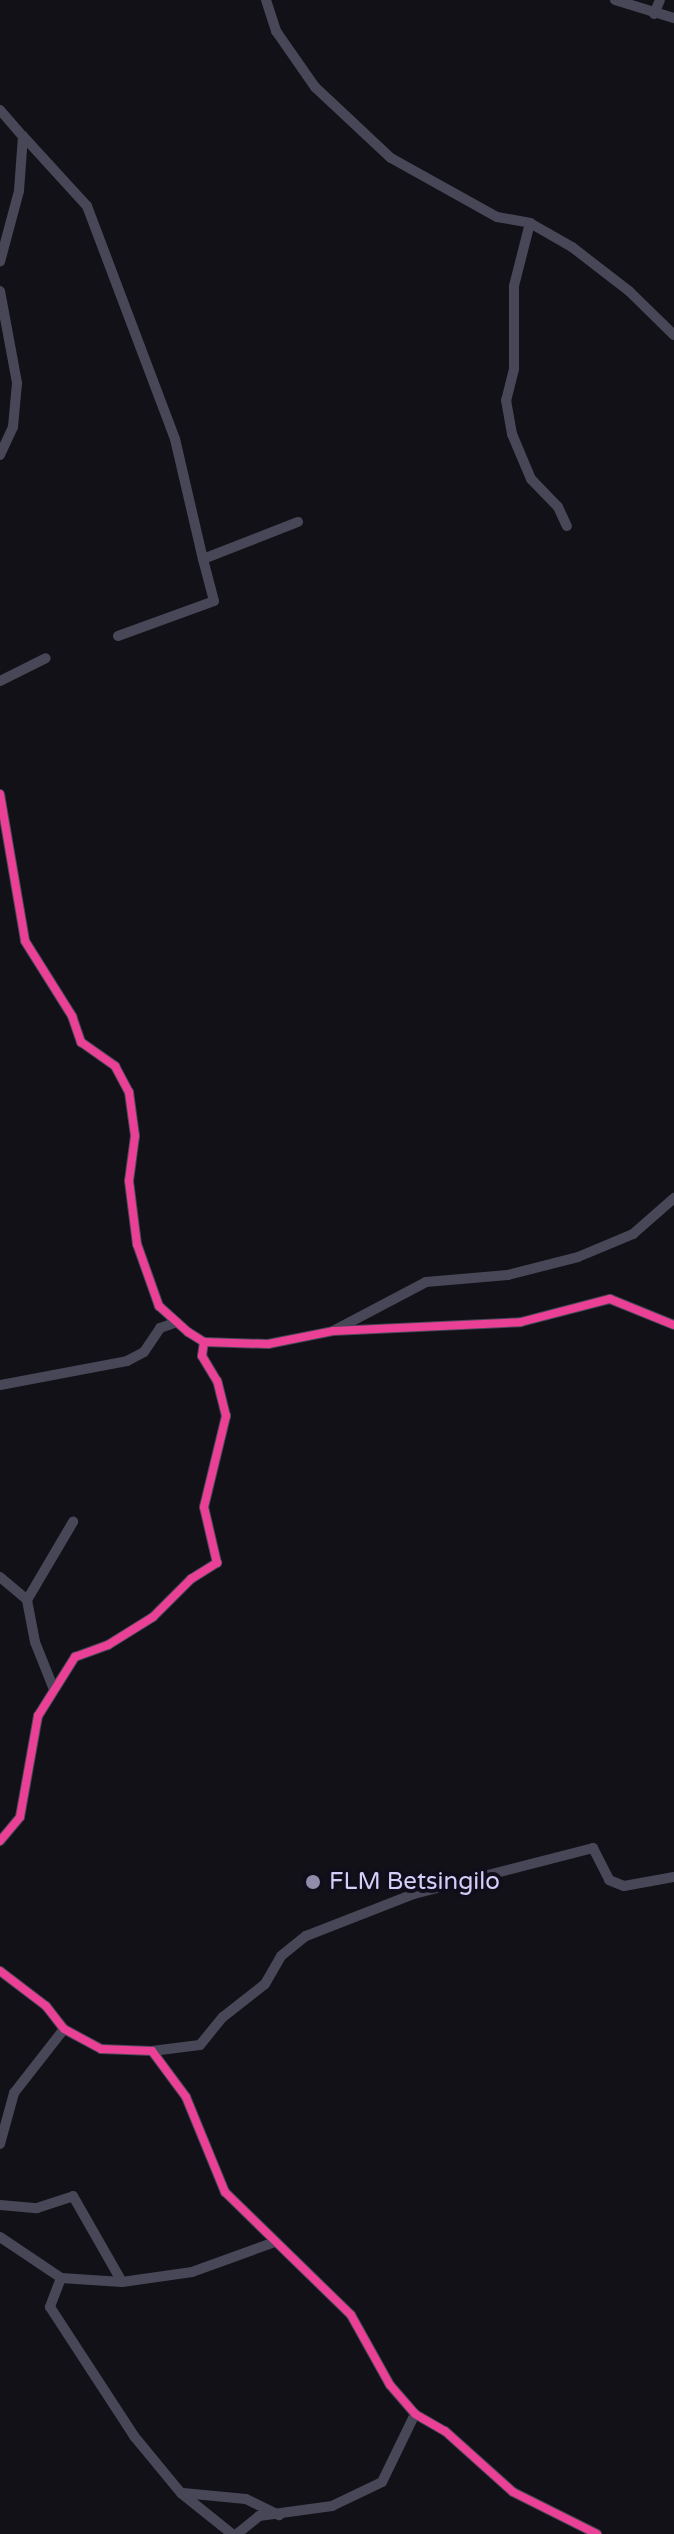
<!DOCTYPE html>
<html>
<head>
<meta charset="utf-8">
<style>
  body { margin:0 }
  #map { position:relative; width:674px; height:2534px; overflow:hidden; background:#121118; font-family:"Varela Round",sans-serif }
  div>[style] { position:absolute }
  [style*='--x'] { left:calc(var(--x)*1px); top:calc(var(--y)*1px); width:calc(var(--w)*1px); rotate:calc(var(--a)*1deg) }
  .minor>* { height:10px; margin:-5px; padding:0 5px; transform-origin:5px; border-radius:5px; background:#484757 }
  .cycleway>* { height:8px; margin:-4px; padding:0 4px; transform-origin:4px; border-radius:4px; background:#ea4096 }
  .dots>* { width:22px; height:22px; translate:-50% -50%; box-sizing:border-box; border:4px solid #110e1b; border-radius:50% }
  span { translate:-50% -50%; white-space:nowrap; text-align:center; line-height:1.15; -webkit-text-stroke:8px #110e1b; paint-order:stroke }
  .poi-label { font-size:24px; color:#d6cef9 }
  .left { translate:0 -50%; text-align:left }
</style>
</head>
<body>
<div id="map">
  <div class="minor">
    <div style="--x:266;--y:0;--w:33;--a:72"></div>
    <div style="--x:276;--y:31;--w:68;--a:55.1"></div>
    <div style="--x:315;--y:87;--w:104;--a:43.1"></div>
    <div style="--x:391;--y:158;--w:121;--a:29.1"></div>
    <div style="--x:497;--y:217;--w:34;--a:10"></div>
    <div style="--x:530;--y:223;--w:48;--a:29.7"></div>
    <div style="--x:572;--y:247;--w:72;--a:37.7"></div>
    <div style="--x:629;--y:291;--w:63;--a:44.4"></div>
    <div style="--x:615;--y:0;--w:62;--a:17"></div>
    <div style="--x:654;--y:14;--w:15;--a:-67"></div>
    <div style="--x:0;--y:110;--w:35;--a:49"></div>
    <div style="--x:23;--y:136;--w:55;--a:94.2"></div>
    <div style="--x:19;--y:191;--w:73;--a:105"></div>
    <div style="--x:23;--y:136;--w:95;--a:47.6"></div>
    <div style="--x:87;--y:206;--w:249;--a:69.3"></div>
    <div style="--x:175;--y:439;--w:123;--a:76.9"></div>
    <div style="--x:203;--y:559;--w:102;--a:-21.3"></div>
    <div style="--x:530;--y:223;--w:65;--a:104.3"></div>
    <div style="--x:514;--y:286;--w:83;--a:90"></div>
    <div style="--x:514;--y:369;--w:32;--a:104"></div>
    <div style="--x:506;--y:400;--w:35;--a:80"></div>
    <div style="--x:512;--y:434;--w:49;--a:67.1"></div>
    <div style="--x:531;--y:479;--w:39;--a:46"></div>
    <div style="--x:558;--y:507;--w:21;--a:65"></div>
    <div style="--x:0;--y:291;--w:94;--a:79.5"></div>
    <div style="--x:17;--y:383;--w:44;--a:95.2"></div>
    <div style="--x:13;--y:427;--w:31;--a:115"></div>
    <div style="--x:118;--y:636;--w:102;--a:-20"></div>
    <div style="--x:214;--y:601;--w:43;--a:-104.7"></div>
    <div style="--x:0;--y:681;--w:51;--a:-26.6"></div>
    <div style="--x:0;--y:794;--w:149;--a:80.3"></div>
    <div style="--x:25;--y:941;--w:89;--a:57.9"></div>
    <div style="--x:72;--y:1016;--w:28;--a:71"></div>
    <div style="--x:81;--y:1042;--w:42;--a:35.2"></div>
    <div style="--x:115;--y:1066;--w:30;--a:62"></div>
    <div style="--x:129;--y:1092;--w:44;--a:82.2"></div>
    <div style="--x:135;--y:1136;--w:45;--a:97.6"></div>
    <div style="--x:129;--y:1181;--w:64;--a:82.8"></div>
    <div style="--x:137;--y:1244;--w:66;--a:70.5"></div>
    <div style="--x:159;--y:1306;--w:39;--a:42"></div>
    <div style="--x:188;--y:1332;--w:19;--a:32"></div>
    <div style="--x:204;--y:1342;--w:64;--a:1.8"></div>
    <div style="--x:268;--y:1344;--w:66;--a:-11.3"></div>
    <div style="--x:333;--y:1331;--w:188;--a:-2.7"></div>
    <div style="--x:521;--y:1322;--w:92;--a:-14.5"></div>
    <div style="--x:610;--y:1299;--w:69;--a:22.1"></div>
    <div style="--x:335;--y:1330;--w:103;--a:-27.8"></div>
    <div style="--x:426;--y:1282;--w:82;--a:-4.9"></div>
    <div style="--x:508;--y:1275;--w:72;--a:-14.4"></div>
    <div style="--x:578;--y:1257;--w:60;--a:-22.7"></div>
    <div style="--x:633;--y:1234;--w:55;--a:-41.3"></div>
    <div style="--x:0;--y:1385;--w:129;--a:-10.7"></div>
    <div style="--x:127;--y:1361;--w:19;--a:-28"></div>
    <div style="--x:144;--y:1352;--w:29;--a:-56"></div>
    <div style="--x:160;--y:1328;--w:18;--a:-19"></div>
    <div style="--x:0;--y:1577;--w:35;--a:40"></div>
    <div style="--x:27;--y:1600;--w:43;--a:79.2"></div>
    <div style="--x:35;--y:1642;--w:48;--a:68.2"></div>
    <div style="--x:27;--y:1600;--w:91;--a:-59.5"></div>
    <div style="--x:0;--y:1841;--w:31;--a:-50"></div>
    <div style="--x:20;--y:1817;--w:103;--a:-79.9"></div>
    <div style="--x:38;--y:1716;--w:70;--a:-57.9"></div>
    <div style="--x:75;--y:1657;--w:35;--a:-20"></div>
    <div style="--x:108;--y:1645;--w:53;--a:-31.9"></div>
    <div style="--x:153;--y:1617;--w:54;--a:-45"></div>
    <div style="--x:191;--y:1579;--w:31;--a:-32"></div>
    <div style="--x:217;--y:1563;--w:57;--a:-103.1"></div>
    <div style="--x:204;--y:1507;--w:94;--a:-76.4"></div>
    <div style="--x:226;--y:1416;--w:36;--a:-104"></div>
    <div style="--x:217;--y:1381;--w:29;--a:-121"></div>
    <div style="--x:202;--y:1356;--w:14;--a:-82"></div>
    <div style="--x:0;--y:1971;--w:58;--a:37.3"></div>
    <div style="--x:46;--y:2006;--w:29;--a:52"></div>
    <div style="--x:64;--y:2029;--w:42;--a:28.4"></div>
    <div style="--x:101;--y:2049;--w:51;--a:2.2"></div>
    <div style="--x:152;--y:2051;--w:57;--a:53.5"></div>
    <div style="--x:186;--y:2097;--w:103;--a:67.7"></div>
    <div style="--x:225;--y:2192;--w:176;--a:44.3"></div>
    <div style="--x:351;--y:2315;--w:80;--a:60.9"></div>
    <div style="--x:390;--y:2385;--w:38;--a:49"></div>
    <div style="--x:415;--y:2414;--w:34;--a:30"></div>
    <div style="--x:445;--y:2431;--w:91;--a:41.9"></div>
    <div style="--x:513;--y:2492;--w:94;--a:26.6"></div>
    <div style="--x:152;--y:2051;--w:48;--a:-7.1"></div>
    <div style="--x:200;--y:2045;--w:36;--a:-51"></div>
    <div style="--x:223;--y:2017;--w:53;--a:-38.2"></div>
    <div style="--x:265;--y:1984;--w:32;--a:-60"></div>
    <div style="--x:281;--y:1956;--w:32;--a:-39"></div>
    <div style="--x:306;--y:1936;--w:116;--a:-21.3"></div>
    <div style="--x:414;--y:1894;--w:185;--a:-14.4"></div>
    <div style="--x:593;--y:1848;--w:36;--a:63"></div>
    <div style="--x:609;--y:1880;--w:16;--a:22"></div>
    <div style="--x:624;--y:1886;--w:51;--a:-10.2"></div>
    <div style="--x:0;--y:2144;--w:53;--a:-74.6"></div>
    <div style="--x:14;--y:2093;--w:81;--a:-52"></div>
    <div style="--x:0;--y:2205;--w:37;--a:5"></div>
    <div style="--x:37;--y:2208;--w:38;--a:-18"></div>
    <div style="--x:73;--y:2196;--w:99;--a:60.3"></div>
    <div style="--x:0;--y:2237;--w:73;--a:33.9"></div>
    <div style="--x:61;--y:2278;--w:31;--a:111"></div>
    <div style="--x:50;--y:2307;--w:154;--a:56.9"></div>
    <div style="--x:134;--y:2436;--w:74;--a:50.5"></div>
    <div style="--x:181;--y:2493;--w:65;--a:38.8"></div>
    <div style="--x:61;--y:2278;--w:61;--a:3.8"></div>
    <div style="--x:122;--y:2282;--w:71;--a:-8.1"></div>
    <div style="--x:192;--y:2272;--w:88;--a:-19.9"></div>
    <div style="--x:183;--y:2493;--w:63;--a:5.4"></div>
    <div style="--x:246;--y:2499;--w:37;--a:26"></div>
    <div style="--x:237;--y:2534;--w:28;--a:-39"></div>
    <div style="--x:259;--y:2516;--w:74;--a:-7.8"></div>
    <div style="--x:332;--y:2506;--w:55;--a:-25.6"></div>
    <div style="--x:382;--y:2482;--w:76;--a:-64.1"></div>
  </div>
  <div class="cycleway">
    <div style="--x:0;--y:794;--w:149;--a:80.3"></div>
    <div style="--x:25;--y:941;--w:89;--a:57.9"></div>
    <div style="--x:72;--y:1016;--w:28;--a:71"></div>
    <div style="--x:81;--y:1042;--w:42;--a:35.2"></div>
    <div style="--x:115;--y:1066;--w:30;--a:62"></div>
    <div style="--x:129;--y:1092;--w:44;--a:82.2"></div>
    <div style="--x:135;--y:1136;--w:45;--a:97.6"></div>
    <div style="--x:129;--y:1181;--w:64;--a:82.8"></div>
    <div style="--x:137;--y:1244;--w:66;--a:70.5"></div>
    <div style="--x:159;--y:1306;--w:39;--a:42"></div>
    <div style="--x:188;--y:1332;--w:19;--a:32"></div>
    <div style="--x:204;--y:1342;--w:64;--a:1.8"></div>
    <div style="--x:268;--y:1344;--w:66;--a:-11.3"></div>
    <div style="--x:333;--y:1331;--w:188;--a:-2.7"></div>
    <div style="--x:521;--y:1322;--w:92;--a:-14.5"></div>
    <div style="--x:610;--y:1299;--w:69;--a:22.1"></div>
    <div style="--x:0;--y:1841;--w:31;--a:-50"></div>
    <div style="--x:20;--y:1817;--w:103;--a:-79.9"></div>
    <div style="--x:38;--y:1716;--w:70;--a:-57.9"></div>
    <div style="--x:75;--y:1657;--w:35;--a:-20"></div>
    <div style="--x:108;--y:1645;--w:53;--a:-31.9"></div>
    <div style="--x:153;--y:1617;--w:54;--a:-45"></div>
    <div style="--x:191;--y:1579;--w:31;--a:-32"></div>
    <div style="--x:217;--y:1563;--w:57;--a:-103.1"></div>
    <div style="--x:204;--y:1507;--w:94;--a:-76.4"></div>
    <div style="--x:226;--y:1416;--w:36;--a:-104"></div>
    <div style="--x:217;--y:1381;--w:29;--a:-121"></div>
    <div style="--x:202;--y:1356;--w:14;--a:-82"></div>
    <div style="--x:0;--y:1971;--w:58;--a:37.3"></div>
    <div style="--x:46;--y:2006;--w:29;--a:52"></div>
    <div style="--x:64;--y:2029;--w:42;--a:28.4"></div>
    <div style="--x:101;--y:2049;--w:51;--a:2.2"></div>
    <div style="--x:152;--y:2051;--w:57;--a:53.5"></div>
    <div style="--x:186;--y:2097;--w:103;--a:67.7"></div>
    <div style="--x:225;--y:2192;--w:176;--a:44.3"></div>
    <div style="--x:351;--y:2315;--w:80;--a:60.9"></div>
    <div style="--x:390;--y:2385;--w:38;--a:49"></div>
    <div style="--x:415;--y:2414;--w:34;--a:30"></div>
    <div style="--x:445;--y:2431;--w:91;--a:41.9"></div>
    <div style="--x:513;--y:2492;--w:94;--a:26.6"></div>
  </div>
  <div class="dots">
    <div style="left:313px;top:1882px;background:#918caa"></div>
  </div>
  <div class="poi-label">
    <span class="left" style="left:329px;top:1882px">FLM Betsingilo</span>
  </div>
</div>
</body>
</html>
